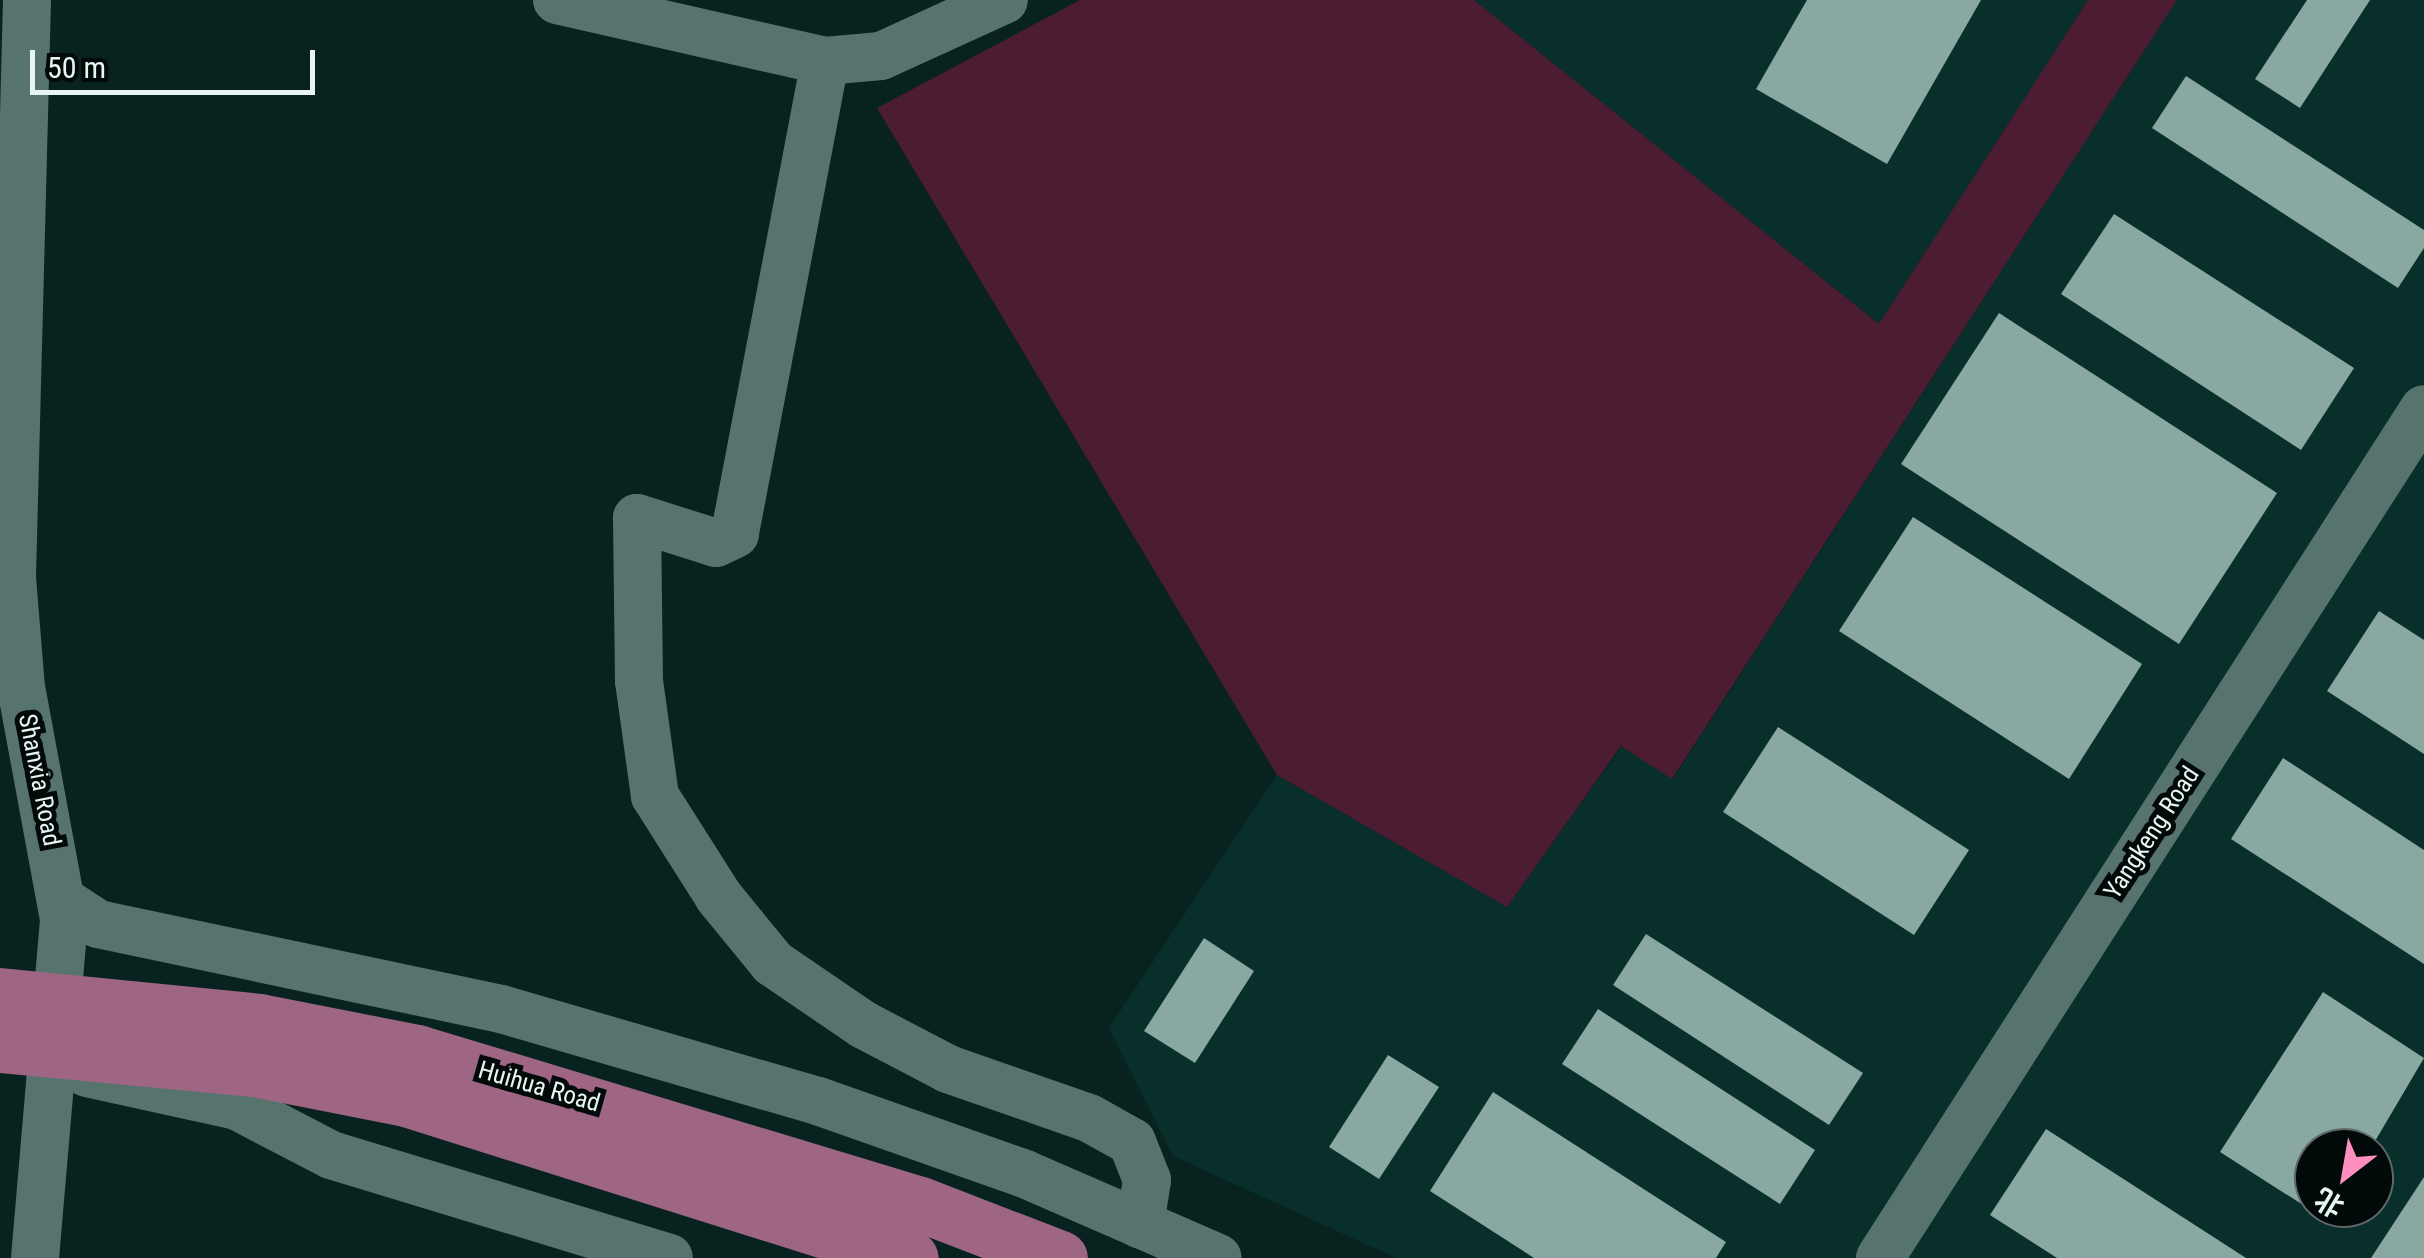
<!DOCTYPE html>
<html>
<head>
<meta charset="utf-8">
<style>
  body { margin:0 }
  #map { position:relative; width:2424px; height:1258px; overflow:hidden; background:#08231f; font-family:"Roboto Condensed","Noto Sans SC",sans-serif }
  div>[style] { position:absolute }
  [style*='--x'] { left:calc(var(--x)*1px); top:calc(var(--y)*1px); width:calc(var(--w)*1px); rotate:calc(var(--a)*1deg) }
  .built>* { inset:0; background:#082f2a }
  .green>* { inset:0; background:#4b1c32 }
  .building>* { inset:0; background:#8aa8a2 }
  .minor>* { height:48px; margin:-24px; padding:0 24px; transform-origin:24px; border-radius:24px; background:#57736e }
  .major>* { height:55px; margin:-27.5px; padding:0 27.5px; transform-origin:27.5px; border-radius:27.5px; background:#9e6682 }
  span { translate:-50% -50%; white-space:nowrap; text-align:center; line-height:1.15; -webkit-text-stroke:10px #020a09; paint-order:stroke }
  .street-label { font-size:25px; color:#e7f6f3 }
  .north { position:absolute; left:2294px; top:1128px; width:100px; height:100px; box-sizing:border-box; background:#020a09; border:2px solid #5e6867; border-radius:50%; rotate:211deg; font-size:28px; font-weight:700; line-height:40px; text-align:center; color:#e7f6f3 }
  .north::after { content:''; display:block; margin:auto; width:35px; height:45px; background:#fd8ebe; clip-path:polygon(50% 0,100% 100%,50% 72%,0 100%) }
  .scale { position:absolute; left:30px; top:50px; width:285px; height:45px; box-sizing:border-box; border:5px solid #e7f6f3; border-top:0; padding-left:12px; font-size:30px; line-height:35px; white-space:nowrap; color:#e7f6f3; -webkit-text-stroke:8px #020a09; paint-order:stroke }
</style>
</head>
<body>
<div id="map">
  <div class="built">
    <div style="clip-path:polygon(1474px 0,2088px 0,1879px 324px)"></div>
    <div style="clip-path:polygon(evenodd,2177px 0,2424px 0,2424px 1258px,1396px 1258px,1173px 1156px,1109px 1028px,1277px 775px,1507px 907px,1622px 746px,1673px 779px,2177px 0,2314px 1148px,2374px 1148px,2374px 1208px,2314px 1208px,2314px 1148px)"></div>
  </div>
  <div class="green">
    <div style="clip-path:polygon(1080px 0,1474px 0,1879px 324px,2088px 0,2177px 0,1672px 779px,1621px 746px,1507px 907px,1277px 775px,877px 108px)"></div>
  </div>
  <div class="building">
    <div style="clip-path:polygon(1807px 0,1981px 0,1887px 164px,1756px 89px)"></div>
    <div style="clip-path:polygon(2307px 0,2370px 0,2300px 108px,2255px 79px)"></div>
    <div style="clip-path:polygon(2186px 76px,2424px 230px,2424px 248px,2398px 288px,2152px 128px)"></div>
    <div style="clip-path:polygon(2114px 214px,2354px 368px,2301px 450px,2061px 294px)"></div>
    <div style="clip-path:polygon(1999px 313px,2277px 493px,2179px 644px,1901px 464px)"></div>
    <div style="clip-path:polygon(1913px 517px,2142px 664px,2069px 779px,1839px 631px)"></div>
    <div style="clip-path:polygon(2379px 611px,2424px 640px,2424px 754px,2327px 691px)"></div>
    <div style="clip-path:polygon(1778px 727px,1969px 850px,1914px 935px,1723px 812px)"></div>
    <div style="clip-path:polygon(2283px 758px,2424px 850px,2424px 964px,2231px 839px)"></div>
    <div style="clip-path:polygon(1646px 934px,1863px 1073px,1829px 1125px,1613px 985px)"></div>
    <div style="clip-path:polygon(1204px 938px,1254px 971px,1195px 1063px,1144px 1031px)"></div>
    <div style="clip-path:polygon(2323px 992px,2424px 1058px,2371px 1148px,2314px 1148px,2314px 1208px,2332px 1208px,2325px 1219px,2220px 1152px)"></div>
    <div style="clip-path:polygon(1598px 1009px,1815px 1150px,1780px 1204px,1562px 1064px)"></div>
    <div style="clip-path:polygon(1388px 1055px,1439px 1087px,1379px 1179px,1329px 1147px)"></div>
    <div style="clip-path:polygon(1493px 1092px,1726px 1242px,1716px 1258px,1534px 1258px,1430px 1191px)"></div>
    <div style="clip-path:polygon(2046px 1129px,2246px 1258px,2057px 1258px,1990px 1215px)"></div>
    <div style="clip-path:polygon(2424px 1177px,2424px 1258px,2371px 1258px)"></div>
  </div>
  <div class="minor">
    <div style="--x:27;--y:0;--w:578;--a:91.49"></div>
    <div style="--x:12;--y:578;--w:109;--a:85.3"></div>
    <div style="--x:21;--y:687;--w:237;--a:79.5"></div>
    <div style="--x:64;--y:920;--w:339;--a:94.9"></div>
    <div style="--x:557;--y:0;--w:275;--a:12.8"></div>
    <div style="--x:825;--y:61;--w:56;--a:-5.1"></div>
    <div style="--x:881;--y:56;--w:135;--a:-24.5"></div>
    <div style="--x:825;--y:61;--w:481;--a:100.8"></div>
    <div style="--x:735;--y:534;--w:21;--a:155"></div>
    <div style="--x:716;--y:543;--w:83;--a:-162.4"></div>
    <div style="--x:637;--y:518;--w:163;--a:89.3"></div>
    <div style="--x:639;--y:681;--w:116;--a:82.1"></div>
    <div style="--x:655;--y:796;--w:120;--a:57.6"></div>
    <div style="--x:719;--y:897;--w:85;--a:50.7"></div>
    <div style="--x:773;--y:963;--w:110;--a:34.3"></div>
    <div style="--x:864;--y:1025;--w:95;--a:27.6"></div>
    <div style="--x:948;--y:1069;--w:149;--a:19.2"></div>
    <div style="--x:1089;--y:1118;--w:49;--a:29.2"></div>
    <div style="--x:1132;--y:1142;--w:41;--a:68.5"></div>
    <div style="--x:1147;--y:1180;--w:45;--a:99"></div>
    <div style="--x:61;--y:900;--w:44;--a:33"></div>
    <div style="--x:98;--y:924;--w:412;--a:11.9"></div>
    <div style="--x:501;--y:1009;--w:330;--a:16.2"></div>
    <div style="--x:818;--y:1101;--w:219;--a:19.4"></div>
    <div style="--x:1025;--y:1174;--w:210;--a:23.5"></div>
    <div style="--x:87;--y:1073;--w:154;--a:12.4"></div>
    <div style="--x:237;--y:1106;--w:106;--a:27.5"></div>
    <div style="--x:331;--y:1155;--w:353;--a:16.9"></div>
    <div style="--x:1880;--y:1258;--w:1008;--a:-57.35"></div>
  </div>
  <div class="major">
    <div style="--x:0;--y:995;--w:260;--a:5.7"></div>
    <div style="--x:259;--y:1021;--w:161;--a:11.1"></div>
    <div style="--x:417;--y:1052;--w:525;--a:16.81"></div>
    <div style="--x:920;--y:1204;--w:150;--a:21.1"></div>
    <div style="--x:0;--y:1045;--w:255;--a:5.4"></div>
    <div style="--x:254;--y:1069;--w:155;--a:11.2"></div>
    <div style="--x:406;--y:1099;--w:529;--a:17.48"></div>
  </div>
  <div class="street-label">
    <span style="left:39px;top:780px;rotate:79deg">Shanxia Road</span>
    <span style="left:2152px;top:833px;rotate:-57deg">Yangkeng Road</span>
    <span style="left:539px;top:1087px;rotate:16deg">Huihua Road</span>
  </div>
  <div class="north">北</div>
  <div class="scale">50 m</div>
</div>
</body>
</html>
